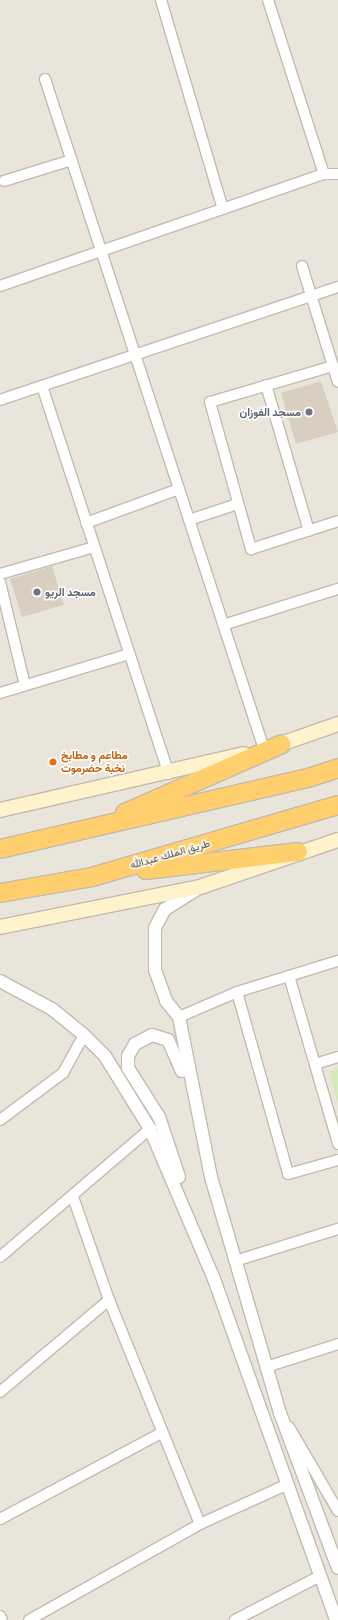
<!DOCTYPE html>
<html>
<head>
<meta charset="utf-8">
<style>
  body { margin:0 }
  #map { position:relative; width:338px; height:1620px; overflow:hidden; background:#f6f3ec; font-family:"Titillium Web",Vazirmatn,sans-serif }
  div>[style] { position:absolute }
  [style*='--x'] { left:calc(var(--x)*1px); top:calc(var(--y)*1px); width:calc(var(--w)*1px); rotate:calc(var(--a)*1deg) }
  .residential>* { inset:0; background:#eae5da }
  .green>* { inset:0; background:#d2eab5 }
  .building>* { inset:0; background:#d8cfc1 }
  .roads { filter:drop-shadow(1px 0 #c2bbae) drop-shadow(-1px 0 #c2bbae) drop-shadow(0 1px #c2bbae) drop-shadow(0 -1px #c2bbae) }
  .minor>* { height:10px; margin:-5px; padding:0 5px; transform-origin:5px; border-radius:5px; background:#fff }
  .tertiary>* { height:12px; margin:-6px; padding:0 6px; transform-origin:6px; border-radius:6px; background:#fff }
  .secondary>* { height:14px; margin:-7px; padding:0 7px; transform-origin:7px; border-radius:7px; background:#fff3cd }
  .motorway>* { height:18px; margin:-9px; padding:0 9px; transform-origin:9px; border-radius:9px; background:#ffcf6e }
  .dots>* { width:11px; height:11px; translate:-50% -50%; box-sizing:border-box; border:2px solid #fff; border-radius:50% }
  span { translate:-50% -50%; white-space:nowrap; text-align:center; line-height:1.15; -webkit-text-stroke:3px #fff; paint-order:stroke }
  .worship-label { font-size:11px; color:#5b616d; font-weight:700 }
  .right { translate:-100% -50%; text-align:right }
  .left { translate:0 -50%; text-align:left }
  .food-label { font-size:11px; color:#c56008; font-weight:700 }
  .street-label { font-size:11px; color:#4b4439 }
</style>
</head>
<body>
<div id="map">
  <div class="residential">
    <div style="clip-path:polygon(0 0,338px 0,338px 1620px,0 1620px)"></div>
  </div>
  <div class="green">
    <div style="clip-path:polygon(338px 1069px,338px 1103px,329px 1072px)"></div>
  </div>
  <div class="building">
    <div style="clip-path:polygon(321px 381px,338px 432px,296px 444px,281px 393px)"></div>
    <div style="clip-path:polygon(52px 566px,64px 605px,22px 617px,10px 579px)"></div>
  </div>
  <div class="roads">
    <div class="minor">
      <div style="--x:161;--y:0;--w:218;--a:73.5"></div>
      <div style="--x:268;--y:0;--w:183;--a:72.2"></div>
      <div style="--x:45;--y:79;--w:705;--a:71.9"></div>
      <div style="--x:4;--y:181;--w:71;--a:-17.2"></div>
      <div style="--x:302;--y:266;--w:121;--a:72.8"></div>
      <div style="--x:0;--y:286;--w:343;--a:-19.1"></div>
      <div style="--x:324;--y:174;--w:14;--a:0"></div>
      <div style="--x:333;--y:366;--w:128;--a:163.7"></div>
      <div style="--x:210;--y:402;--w:153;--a:74.4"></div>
      <div style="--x:251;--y:549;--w:91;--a:-17.8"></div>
      <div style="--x:266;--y:385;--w:152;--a:73.6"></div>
      <div style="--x:42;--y:386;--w:408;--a:71.9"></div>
      <div style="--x:0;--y:400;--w:356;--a:-18.5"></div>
      <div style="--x:189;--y:520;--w:51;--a:-18.4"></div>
      <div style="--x:86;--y:523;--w:99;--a:-20.1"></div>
      <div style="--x:0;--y:574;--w:98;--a:-16"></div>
      <div style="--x:0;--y:582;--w:106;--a:76.4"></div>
      <div style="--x:223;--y:625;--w:121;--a:-17.4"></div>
      <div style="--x:0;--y:693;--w:135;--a:-16.8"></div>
      <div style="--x:289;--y:976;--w:175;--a:73.7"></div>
      <div style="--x:237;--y:992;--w:189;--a:74.3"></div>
      <div style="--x:288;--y:1174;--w:52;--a:-15.6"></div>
      <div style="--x:179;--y:1017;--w:63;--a:-23.3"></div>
      <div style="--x:237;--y:992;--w:106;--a:-17.1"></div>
      <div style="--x:315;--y:1064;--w:24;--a:-17"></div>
      <div style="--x:0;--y:1120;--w:79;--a:-36.7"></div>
      <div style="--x:63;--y:1073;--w:43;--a:-61.1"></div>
      <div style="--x:73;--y:1197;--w:109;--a:70.7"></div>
      <div style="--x:109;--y:1300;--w:242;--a:67.9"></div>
      <div style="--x:0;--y:1257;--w:197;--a:-40.5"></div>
      <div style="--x:235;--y:1261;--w:108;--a:-17.3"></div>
      <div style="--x:266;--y:1367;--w:76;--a:-17.7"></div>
      <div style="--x:0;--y:1392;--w:143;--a:-40.2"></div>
      <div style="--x:289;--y:1427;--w:97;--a:59.7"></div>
      <div style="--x:0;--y:1519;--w:183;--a:-28.1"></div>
      <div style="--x:0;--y:1616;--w:4;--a:63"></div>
      <div style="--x:29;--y:1620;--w:196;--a:-29.3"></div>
      <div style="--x:200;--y:1524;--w:94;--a:-24.4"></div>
      <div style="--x:235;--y:1620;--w:93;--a:-27.4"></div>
    </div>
    <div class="tertiary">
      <div style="--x:199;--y:888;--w:40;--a:148"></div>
      <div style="--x:165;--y:909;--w:21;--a:118"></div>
      <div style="--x:155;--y:928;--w:42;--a:90"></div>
      <div style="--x:155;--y:970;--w:33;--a:70"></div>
      <div style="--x:166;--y:1001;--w:21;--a:51"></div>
      <div style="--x:179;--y:1017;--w:163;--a:78.7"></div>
      <div style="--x:211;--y:1177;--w:246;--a:73.7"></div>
      <div style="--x:280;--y:1413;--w:165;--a:69.5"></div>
      <div style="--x:0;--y:981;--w:59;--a:28.3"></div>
      <div style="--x:52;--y:1009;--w:41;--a:39.1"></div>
      <div style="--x:84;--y:1035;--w:30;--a:45"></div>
      <div style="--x:105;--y:1056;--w:86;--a:58.3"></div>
      <div style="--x:150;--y:1129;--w:163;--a:66.9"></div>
      <div style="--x:214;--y:1279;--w:362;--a:70.3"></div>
      <div style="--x:179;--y:1177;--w:63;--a:-108.4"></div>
      <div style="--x:159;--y:1117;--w:58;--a:-122.3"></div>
      <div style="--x:128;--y:1068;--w:12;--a:-90"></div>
      <div style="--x:128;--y:1056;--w:14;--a:-60"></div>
      <div style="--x:135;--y:1044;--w:19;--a:-28"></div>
      <div style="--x:152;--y:1035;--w:17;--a:17"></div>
      <div style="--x:168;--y:1040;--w:34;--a:66"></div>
    </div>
    <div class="secondary">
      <div style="--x:272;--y:747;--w:70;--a:-19.2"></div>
      <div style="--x:0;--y:810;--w:250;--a:-12.9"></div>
      <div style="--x:0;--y:927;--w:204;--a:-11.3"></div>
      <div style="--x:200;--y:887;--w:146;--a:-18.8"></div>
    </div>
    <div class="motorway">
      <div style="--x:125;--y:813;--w:171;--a:-23.7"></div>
      <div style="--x:0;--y:849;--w:319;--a:-13"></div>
      <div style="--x:311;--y:777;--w:28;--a:-18"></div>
      <div style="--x:146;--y:870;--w:153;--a:-6.8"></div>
      <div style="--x:0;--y:893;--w:93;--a:-9.9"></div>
      <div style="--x:92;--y:877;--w:256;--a:-16.3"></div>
    </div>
  </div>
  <div class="dots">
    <div style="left:309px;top:412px;background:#6b7280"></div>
    <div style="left:37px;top:592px;background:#6b7280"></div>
    <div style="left:53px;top:762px;background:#e8710a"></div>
  </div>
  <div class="worship-label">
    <span class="right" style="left:301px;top:412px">مسجد الفوزان</span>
    <span class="left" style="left:45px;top:592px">مسجد الريو</span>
  </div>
  <div class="food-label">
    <span class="left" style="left:61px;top:762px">مطاعم و مطابخ<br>نخبة حضرموت</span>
  </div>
  <div class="street-label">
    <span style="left:170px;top:854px;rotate:-16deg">طريق الملك عبدالله</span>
  </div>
</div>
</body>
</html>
